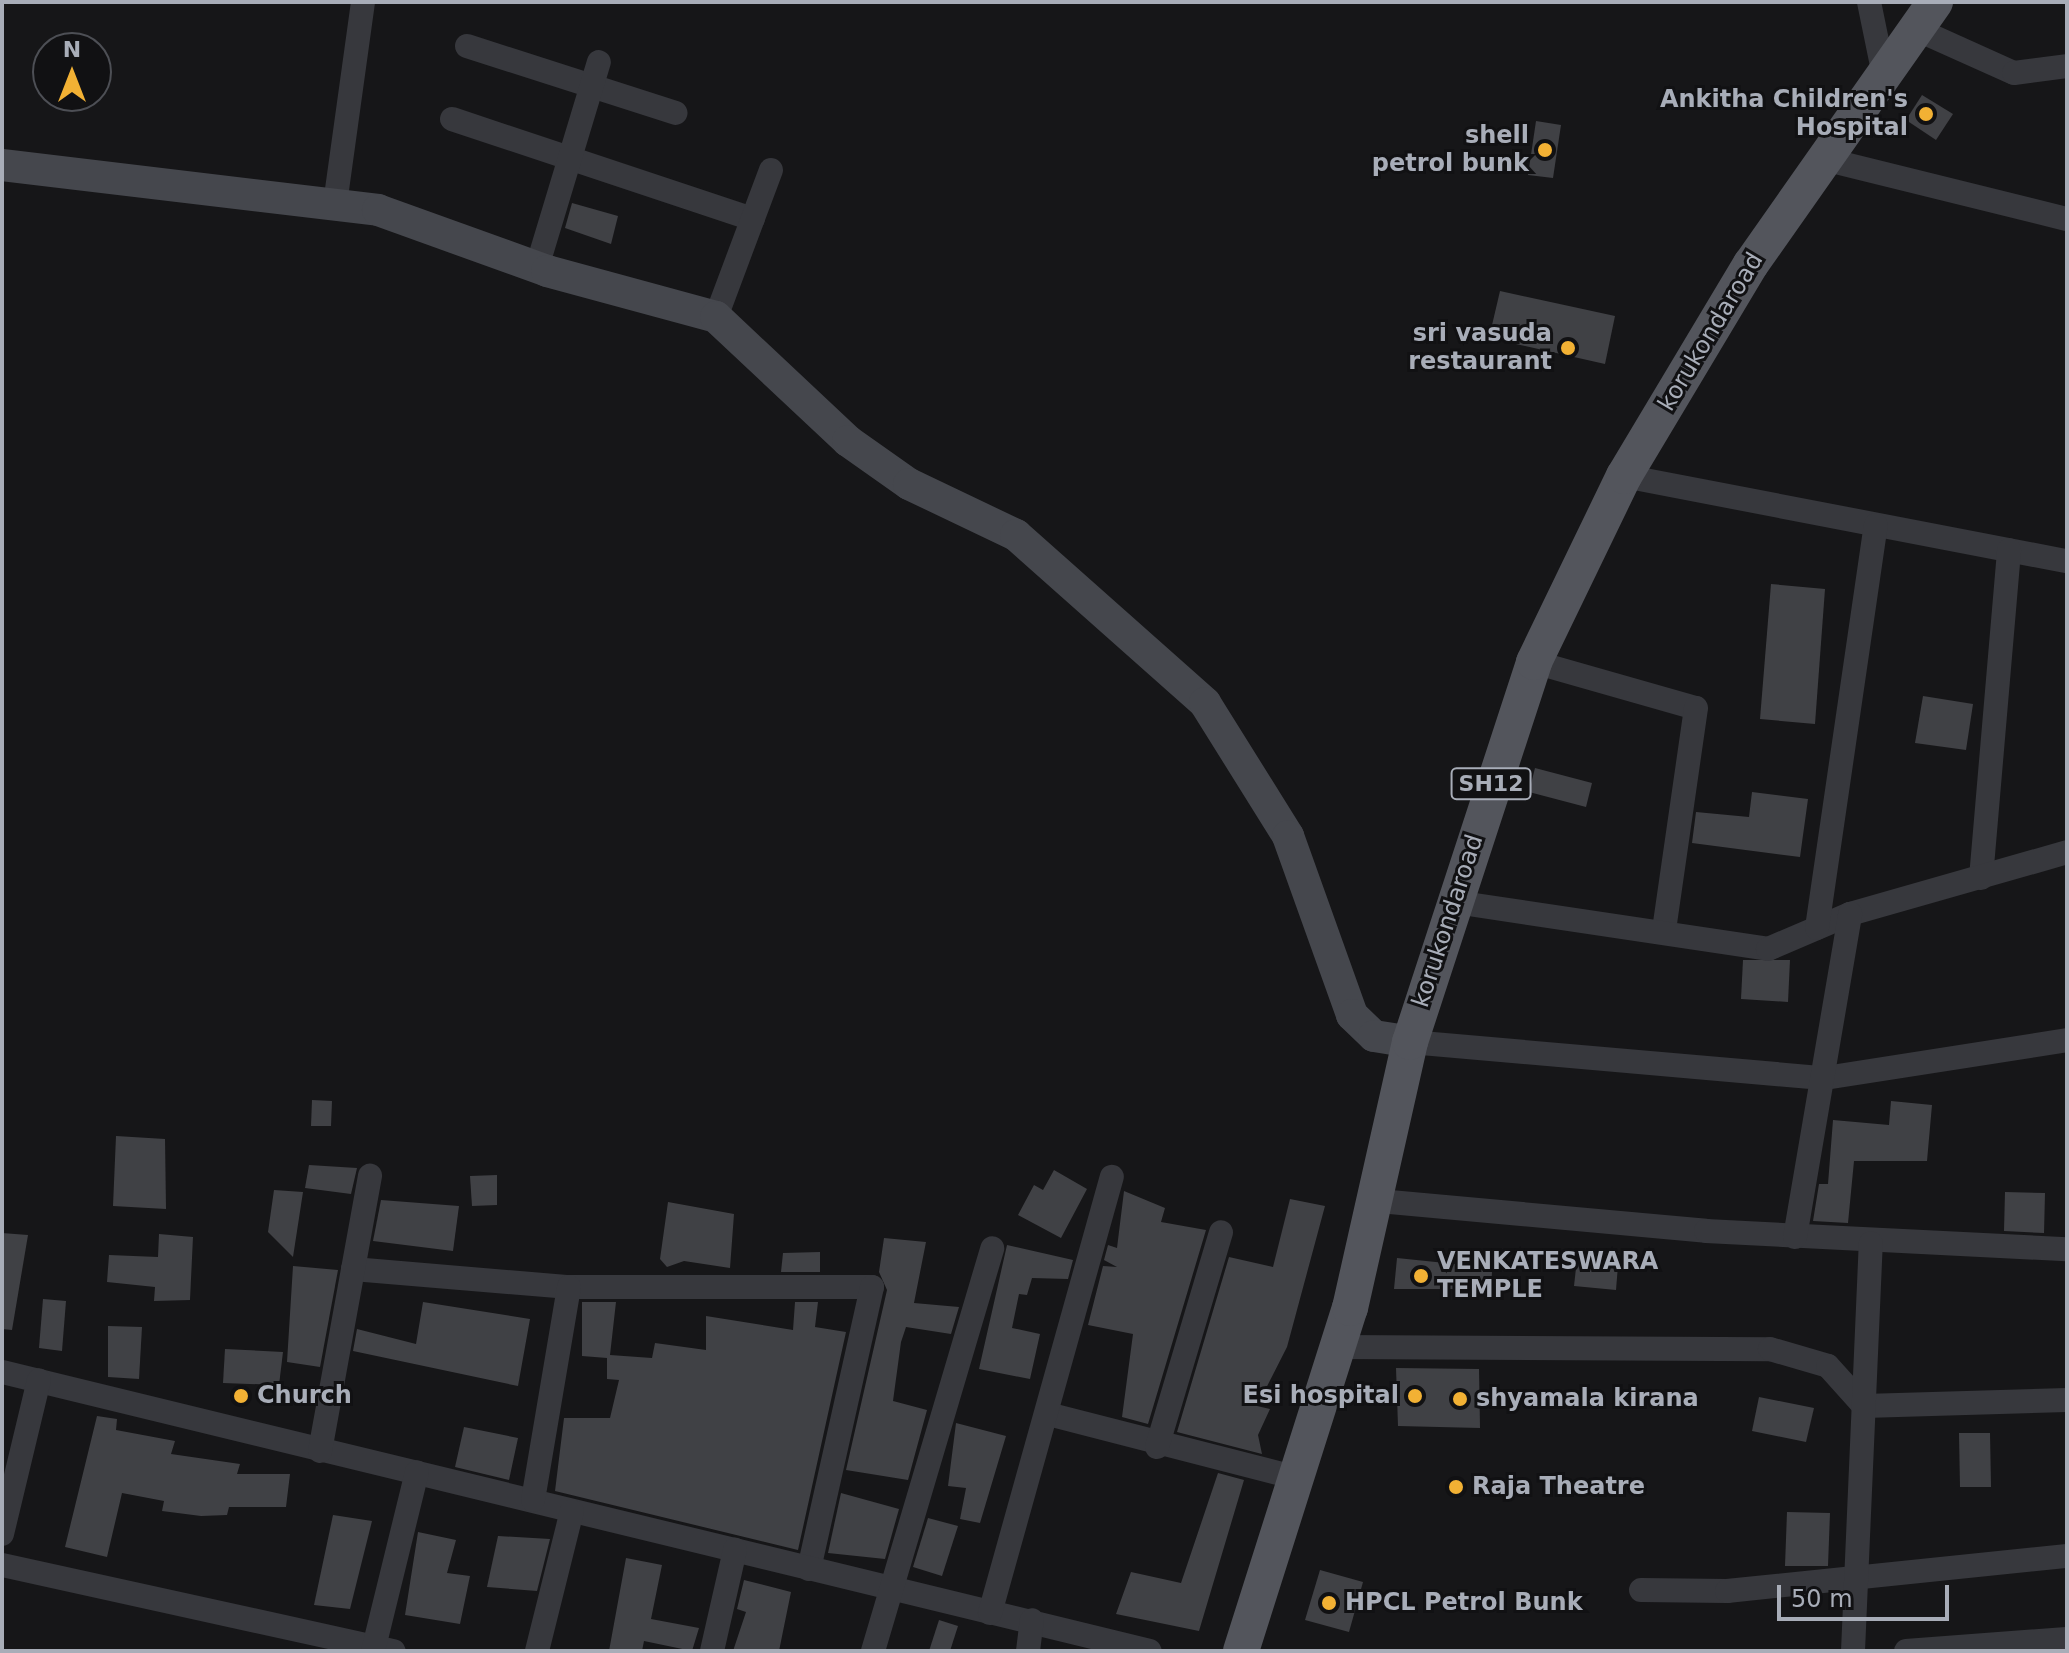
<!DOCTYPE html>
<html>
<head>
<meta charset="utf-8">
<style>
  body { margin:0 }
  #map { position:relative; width:2069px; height:1653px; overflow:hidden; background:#161618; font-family:"DejaVu Sans",sans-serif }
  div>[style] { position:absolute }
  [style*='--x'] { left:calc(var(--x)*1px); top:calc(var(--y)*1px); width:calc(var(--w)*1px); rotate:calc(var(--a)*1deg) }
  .building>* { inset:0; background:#404145 }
  .street>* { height:24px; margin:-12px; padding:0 12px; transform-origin:12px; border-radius:12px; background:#37383d }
  .secondary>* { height:32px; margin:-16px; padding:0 16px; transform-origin:16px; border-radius:16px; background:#45474d }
  .primary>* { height:36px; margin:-18px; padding:0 18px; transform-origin:18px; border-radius:18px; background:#53555c }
  .dots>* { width:22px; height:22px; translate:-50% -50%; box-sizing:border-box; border:4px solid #111113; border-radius:50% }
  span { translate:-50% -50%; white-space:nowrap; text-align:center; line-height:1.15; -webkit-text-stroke:6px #111113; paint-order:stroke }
  .shield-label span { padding:2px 6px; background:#111113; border:2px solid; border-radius:6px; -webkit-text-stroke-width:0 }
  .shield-label { font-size:22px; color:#a8adb8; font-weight:700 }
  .poi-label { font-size:24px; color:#a8adb8; font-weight:700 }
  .right { translate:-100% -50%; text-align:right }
  .left { translate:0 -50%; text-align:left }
  .street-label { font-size:24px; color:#a8adb8 }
  .frame { position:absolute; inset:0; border:4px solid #a8adb8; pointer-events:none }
  .north { position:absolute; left:32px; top:32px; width:80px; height:80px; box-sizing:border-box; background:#111113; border:2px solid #4d4f55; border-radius:50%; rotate:0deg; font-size:22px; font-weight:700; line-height:32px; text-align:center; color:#a8adb8 }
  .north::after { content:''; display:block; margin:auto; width:28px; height:36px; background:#f2b134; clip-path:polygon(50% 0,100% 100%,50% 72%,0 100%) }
  .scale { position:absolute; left:1777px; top:1585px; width:172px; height:36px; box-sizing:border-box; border:4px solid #a8adb8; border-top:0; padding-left:10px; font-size:24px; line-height:28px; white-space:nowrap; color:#a8adb8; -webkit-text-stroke:6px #111113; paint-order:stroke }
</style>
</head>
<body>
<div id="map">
  <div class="building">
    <div style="clip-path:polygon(1922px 95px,1953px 114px,1936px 140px,1906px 120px)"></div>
    <div style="clip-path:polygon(1536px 121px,1561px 125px,1553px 178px,1528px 175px)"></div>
    <div style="clip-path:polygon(572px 203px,618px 216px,611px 244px,565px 228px)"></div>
    <div style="clip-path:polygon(1500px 291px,1615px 316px,1605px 364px,1489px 338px)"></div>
    <div style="clip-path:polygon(1771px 584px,1825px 589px,1815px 724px,1760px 719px)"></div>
    <div style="clip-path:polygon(1923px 696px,1973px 704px,1966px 750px,1915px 743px)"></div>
    <div style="clip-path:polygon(1535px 768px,1592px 783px,1586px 807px,1529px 792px)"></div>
    <div style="clip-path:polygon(1752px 792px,1808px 799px,1800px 857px,1692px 843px,1696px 812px,1749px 817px)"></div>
    <div style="clip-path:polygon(1743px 960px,1790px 960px,1788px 1002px,1741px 999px)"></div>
    <div style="clip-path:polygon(312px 1100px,332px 1101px,331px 1126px,311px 1126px)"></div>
    <div style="clip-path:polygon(1891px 1101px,1932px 1105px,1927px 1161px,1854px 1161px,1848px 1223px,1813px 1221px,1819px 1184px,1828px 1184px,1833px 1120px,1889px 1125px)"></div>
    <div style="clip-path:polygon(116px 1136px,165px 1139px,166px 1209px,113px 1206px)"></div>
    <div style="clip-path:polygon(309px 1165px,357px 1168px,351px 1194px,305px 1188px)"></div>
    <div style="clip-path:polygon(1054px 1170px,1087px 1189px,1061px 1238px,1018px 1215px,1034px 1185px,1043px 1190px)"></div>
    <div style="clip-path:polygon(497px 1175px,497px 1205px,472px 1206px,470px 1176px)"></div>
    <div style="clip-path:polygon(274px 1190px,303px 1192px,293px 1257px,268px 1232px)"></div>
    <div style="clip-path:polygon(1124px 1191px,1165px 1208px,1161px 1222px,1206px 1230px,1148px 1424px,1122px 1417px,1133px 1334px,1088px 1325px,1103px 1266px,1117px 1267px,1104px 1260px,1108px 1245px,1117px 1248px)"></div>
    <div style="clip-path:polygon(2005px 1192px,2045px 1193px,2044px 1233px,2004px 1231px)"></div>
    <div style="clip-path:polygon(1290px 1199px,1325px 1206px,1287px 1347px,1257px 1406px,1270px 1409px,1258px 1435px,1262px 1454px,1177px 1432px,1229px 1257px,1273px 1267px)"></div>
    <div style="clip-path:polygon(381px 1200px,459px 1206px,453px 1251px,373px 1241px)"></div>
    <div style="clip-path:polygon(668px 1202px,734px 1214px,730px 1268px,684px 1261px,667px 1267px,660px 1259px)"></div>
    <div style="clip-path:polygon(2px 1233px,28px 1235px,12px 1330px,2px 1329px)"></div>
    <div style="clip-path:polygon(159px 1234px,193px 1237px,190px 1300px,154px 1301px,155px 1287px,107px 1282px,109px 1255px,158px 1257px)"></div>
    <div style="clip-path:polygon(884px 1238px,926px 1242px,914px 1303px,959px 1307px,951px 1334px,906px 1327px,901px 1342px,893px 1401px,927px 1410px,908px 1480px,846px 1470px,887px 1290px,879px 1272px)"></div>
    <div style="clip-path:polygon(1007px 1245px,1073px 1260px,1068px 1279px,1032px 1278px,1027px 1295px,1019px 1294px,1012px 1328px,1040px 1334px,1030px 1379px,979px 1369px)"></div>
    <div style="clip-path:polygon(1578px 1250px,1619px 1253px,1616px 1290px,1574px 1286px)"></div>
    <div style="clip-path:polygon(820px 1252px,820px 1272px,781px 1272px,783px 1253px)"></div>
    <div style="clip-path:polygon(1455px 1253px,1493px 1255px,1491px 1289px,1394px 1289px,1397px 1258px,1455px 1264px)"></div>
    <div style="clip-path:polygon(293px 1266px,338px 1270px,320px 1367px,287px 1362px)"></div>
    <div style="clip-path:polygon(43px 1299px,66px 1301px,62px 1351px,39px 1348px)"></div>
    <div style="clip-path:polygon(423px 1302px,530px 1319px,518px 1386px,353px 1351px,357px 1329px,416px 1344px)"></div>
    <div style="clip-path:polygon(582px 1302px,616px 1302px,610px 1355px,652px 1358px,655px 1343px,706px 1350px,706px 1316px,793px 1330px,795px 1302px,818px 1302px,815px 1327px,846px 1332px,798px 1550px,555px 1491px,564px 1418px,610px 1418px,619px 1380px,607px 1379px,607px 1358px,582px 1356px)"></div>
    <div style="clip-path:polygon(108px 1326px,142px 1327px,139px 1379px,108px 1377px)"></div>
    <div style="clip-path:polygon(225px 1349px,283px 1352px,279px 1385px,223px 1383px)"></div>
    <div style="clip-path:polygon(1396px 1368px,1479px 1369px,1480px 1428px,1398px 1426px)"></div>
    <div style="clip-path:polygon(1759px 1397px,1814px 1408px,1806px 1442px,1752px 1431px)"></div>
    <div style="clip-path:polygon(97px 1416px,117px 1419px,116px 1430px,175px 1441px,171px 1454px,240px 1464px,237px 1474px,290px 1474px,286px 1507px,229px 1507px,227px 1515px,201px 1516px,162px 1511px,164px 1501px,122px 1493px,107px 1557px,65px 1547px)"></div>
    <div style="clip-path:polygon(956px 1423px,1006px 1436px,980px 1523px,960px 1519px,966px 1488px,948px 1486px)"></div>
    <div style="clip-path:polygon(464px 1427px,518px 1438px,509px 1480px,455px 1467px)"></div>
    <div style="clip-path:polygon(1959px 1433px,1990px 1433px,1991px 1487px,1960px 1487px)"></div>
    <div style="clip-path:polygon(1218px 1473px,1244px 1480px,1199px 1631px,1116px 1614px,1131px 1572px,1181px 1583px)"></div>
    <div style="clip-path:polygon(841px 1493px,899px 1509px,885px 1559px,828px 1553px)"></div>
    <div style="clip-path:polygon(1787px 1512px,1830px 1513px,1828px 1566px,1785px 1566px)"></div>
    <div style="clip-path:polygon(333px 1515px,372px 1521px,350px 1609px,314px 1605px)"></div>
    <div style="clip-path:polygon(928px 1518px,958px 1526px,942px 1576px,913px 1567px)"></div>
    <div style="clip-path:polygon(418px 1532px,456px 1540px,447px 1573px,470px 1576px,460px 1624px,405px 1615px)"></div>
    <div style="clip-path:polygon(498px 1536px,550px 1539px,537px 1591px,487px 1587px)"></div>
    <div style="clip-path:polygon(626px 1558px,662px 1565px,651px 1619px,699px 1628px,692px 1651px,644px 1641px,642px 1651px,609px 1651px)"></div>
    <div style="clip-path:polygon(1320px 1570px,1363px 1582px,1349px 1632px,1305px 1620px)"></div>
    <div style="clip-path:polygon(744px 1580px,791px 1592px,779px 1651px,733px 1651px,746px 1612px,737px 1609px)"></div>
    <div style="clip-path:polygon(939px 1620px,958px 1626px,950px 1651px,929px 1651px)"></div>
  </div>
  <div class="street">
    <div style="--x:1869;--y:2;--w:75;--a:78.4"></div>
    <div style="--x:1916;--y:29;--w:107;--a:24.2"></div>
    <div style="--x:2014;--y:73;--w:53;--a:-7.5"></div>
    <div style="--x:467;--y:46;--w:219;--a:17.8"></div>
    <div style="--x:452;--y:119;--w:317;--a:18.4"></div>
    <div style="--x:1824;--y:159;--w:250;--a:13.9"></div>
    <div style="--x:335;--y:204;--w:204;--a:-82.1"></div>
    <div style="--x:537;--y:267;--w:214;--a:-73.2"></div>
    <div style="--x:716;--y:317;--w:157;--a:-69.5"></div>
    <div style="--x:1624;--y:476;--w:451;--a:10.9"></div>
    <div style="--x:1534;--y:662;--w:168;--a:15.9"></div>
    <div style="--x:1696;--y:708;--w:225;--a:98.2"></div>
    <div style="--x:1981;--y:878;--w:329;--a:-85.1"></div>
    <div style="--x:1455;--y:902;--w:317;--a:8.5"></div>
    <div style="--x:1768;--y:949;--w:89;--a:-23.1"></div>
    <div style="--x:1850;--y:914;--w:226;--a:-15.9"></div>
    <div style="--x:1817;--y:928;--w:407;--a:-81.7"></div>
    <div style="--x:1410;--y:1042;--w:417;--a:5"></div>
    <div style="--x:1825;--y:1078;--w:245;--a:-8.9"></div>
    <div style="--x:1379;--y:1201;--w:328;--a:5.2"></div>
    <div style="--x:1706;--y:1231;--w:361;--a:2.9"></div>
    <div style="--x:1795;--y:1237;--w:328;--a:-80.3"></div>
    <div style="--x:353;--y:1269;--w:217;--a:4.8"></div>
    <div style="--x:569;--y:1287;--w:303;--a:0"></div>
    <div style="--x:872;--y:1287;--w:289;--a:102.6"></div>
    <div style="--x:1338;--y:1347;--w:432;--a:0.3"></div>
    <div style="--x:1770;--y:1349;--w:60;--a:16.3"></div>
    <div style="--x:1828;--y:1366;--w:54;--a:48"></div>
    <div style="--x:1864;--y:1406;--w:203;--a:-1.7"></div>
    <div style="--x:2;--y:1372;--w:1181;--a:13.66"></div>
    <div style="--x:1048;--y:1414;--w:257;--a:14.4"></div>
    <div style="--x:1157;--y:1447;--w:224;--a:-73.4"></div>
    <div style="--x:320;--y:1451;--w:280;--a:-79.7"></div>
    <div style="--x:533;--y:1500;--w:216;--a:-80.4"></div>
    <div style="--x:2;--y:1534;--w:158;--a:-76.5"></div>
    <div style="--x:2;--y:1565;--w:401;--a:12.4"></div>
    <div style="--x:1641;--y:1590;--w:86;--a:0.7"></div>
    <div style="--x:1727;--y:1591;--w:342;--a:-5.9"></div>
    <div style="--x:990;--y:1613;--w:453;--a:-74.4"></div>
    <div style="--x:373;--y:1651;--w:184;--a:-76.2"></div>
    <div style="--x:537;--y:1651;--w:144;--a:-76"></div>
    <div style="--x:712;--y:1651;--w:104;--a:-77.2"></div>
    <div style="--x:873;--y:1651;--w:420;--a:-73.5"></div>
    <div style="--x:1028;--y:1651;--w:31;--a:-83"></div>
    <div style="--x:1853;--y:1651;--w:408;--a:-87.5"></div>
    <div style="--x:1906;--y:1651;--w:161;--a:-4.3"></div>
  </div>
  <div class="secondary">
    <div style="--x:2;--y:165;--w:379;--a:6.8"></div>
    <div style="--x:378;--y:210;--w:180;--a:19.8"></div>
    <div style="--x:547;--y:271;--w:175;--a:15.2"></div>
    <div style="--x:716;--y:317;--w:181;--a:43.2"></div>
    <div style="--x:848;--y:441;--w:75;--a:35.2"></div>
    <div style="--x:909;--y:484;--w:119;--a:25.5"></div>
    <div style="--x:1016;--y:535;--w:253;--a:41.6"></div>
    <div style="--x:1205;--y:703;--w:157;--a:58"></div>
    <div style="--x:1288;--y:836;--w:190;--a:70.3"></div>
    <div style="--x:1352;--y:1015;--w:30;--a:44"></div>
    <div style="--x:1374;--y:1036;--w:36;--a:9"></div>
  </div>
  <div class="primary">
    <div style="--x:1241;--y:1651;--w:360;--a:-72.4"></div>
    <div style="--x:1350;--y:1308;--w:273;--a:-77.3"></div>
    <div style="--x:1410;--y:1042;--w:400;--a:-71.9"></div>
    <div style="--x:1534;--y:662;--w:207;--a:-64.2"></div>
    <div style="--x:1624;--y:476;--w:247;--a:-59.1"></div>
    <div style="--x:1751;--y:264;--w:320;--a:-54.9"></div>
  </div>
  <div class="dots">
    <div style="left:1926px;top:114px;background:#f2b134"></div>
    <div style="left:1545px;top:150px;background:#f2b134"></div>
    <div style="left:1568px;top:348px;background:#f2b134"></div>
    <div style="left:1421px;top:1276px;background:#f2b134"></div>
    <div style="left:241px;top:1396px;background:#f2b134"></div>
    <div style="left:1415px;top:1396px;background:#f2b134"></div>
    <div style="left:1460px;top:1399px;background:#f2b134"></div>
    <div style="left:1456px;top:1487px;background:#f2b134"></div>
    <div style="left:1329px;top:1603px;background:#f2b134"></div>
  </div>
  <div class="shield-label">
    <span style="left:1491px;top:784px">SH12</span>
  </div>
  <div class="poi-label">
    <span class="right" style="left:1908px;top:114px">Ankitha Children's<br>Hospital</span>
    <span class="right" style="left:1529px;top:150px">shell<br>petrol bunk</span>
    <span class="right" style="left:1552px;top:348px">sri vasuda<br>restaurant</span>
    <span class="left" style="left:1437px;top:1276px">VENKATESWARA<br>TEMPLE</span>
    <span class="left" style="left:257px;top:1396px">Church</span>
    <span class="right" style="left:1399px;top:1396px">Esi hospital</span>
    <span class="left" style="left:1476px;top:1399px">shyamala kirana</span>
    <span class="left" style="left:1472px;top:1487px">Raja Theatre</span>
    <span class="left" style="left:1345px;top:1603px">HPCL Petrol Bunk</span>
  </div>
  <div class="street-label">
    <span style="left:1711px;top:332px;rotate:-59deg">korukondaroad</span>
    <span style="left:1448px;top:921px;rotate:-72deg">korukondaroad</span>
  </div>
  <div class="frame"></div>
  <div class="north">N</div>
  <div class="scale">50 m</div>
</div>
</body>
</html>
